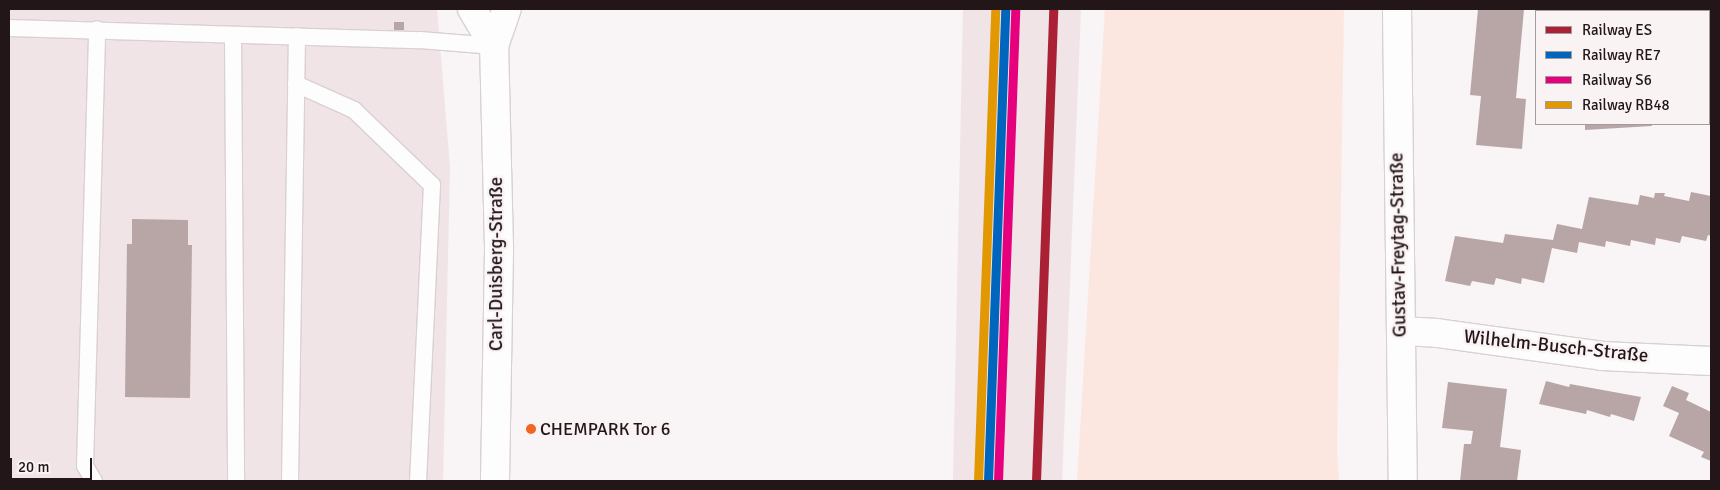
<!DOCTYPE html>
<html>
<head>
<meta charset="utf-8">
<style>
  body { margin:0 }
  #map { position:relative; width:1720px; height:490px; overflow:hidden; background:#f9f4f5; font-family:Signika,sans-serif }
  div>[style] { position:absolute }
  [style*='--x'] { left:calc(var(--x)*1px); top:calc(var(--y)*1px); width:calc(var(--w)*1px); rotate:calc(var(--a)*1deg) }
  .built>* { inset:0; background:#f0e4e7 }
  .green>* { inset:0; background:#fbe7e0 }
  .building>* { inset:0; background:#b8a6a6 }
  .roads { filter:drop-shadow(1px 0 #dad0d3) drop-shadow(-1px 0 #dad0d3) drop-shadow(0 1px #dad0d3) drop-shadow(0 -1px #dad0d3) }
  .lane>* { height:16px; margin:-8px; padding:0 8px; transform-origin:8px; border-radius:8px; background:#fefdfe }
  .street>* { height:28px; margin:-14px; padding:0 14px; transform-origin:14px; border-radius:14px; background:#fefdfe }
  .secondary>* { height:28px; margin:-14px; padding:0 14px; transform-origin:14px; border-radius:14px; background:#fefdfe }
  .rail-1>* { height:9px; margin:-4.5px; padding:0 4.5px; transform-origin:4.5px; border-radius:4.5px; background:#aa2135 }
  .rail-2>* { height:9px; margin:-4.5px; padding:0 4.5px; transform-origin:4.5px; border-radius:4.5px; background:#0065bd }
  .rail-3>* { height:9px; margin:-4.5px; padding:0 4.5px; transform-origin:4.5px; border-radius:4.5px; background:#e6007e }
  .rail-4>* { height:9px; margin:-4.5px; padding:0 4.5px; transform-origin:4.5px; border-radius:4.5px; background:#e29802 }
  .dots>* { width:14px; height:14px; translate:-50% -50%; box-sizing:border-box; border:2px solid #faf3f4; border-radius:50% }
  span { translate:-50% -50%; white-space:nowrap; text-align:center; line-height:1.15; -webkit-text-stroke:5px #faf3f4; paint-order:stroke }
  .bus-label { font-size:18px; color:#221619 }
  .left { translate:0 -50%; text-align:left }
  .street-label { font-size:19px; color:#221619 }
  .frame { position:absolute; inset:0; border:10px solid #221619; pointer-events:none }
  .legend { position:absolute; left:1535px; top:10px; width:175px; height:115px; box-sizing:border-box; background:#faf3f4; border:1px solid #a49b9c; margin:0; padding:6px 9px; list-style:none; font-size:15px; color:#221619 }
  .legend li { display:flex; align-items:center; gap:10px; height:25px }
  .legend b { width:25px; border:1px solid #a49b9c }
  .scale { position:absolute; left:10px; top:458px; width:82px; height:22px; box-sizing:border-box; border:2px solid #221619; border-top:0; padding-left:6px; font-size:15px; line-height:18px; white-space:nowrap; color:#221619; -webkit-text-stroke:4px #faf3f4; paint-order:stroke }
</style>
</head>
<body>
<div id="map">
  <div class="built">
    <div style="clip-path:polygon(9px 9px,437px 9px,450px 167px,443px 481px,9px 481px)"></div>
    <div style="clip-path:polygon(963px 9px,1081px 9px,1062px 481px,953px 481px)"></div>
  </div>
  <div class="green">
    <div style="clip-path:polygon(1105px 9px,1344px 9px,1337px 449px,1339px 481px,1077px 481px)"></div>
  </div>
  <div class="building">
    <div style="clip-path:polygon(1478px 9px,1524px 9px,1516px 98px,1526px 99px,1522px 149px,1476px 145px,1481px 96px,1470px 95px)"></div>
    <div style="clip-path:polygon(394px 22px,404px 22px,404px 30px,394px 30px)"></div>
    <div style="clip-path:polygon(1585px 124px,1652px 124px,1652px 126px,1585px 130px)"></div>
    <div style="clip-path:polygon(1691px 192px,1711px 196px,1711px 236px,1708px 235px,1706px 241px,1682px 236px,1680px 243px,1656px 238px,1655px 245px,1631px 240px,1630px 246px,1606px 241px,1605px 247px,1579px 242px,1577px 253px,1552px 248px,1544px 283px,1522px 278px,1521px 284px,1496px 278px,1494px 285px,1472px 281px,1470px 286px,1445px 281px,1455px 236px,1503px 243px,1505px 234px,1553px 240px,1557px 224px,1582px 229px,1589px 197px,1638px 205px,1640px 195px,1654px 198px,1655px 193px,1665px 193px,1664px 196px,1689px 201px)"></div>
    <div style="clip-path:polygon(132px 219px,188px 220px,188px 245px,192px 245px,190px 398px,125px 397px,127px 244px,132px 244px)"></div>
    <div style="clip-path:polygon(1546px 381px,1569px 387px,1570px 384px,1641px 397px,1634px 421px,1611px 414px,1610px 417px,1587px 410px,1586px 414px,1539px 404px)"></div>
    <div style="clip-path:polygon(1448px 382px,1507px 389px,1500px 447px,1521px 450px,1517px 481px,1460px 481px,1464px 444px,1471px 444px,1473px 431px,1442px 428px)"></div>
    <div style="clip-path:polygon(1672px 386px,1689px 393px,1686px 400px,1711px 412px,1711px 461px,1701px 457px,1704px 452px,1669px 436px,1679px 413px,1663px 406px)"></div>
  </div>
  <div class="roads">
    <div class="lane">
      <div style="--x:1596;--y:9;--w:2;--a:90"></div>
      <div style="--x:9;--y:28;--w:411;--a:1.7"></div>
      <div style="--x:420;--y:40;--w:74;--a:4.6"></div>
      <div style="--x:233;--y:36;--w:445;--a:89.6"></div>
      <div style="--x:296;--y:84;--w:64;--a:24.1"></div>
      <div style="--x:354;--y:110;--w:108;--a:43.9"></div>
      <div style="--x:432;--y:185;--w:296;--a:92.7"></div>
      <div style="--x:94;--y:481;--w:17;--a:-121"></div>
      <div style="--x:85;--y:466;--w:437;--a:-88.4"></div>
      <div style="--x:290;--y:481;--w:445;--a:-89.1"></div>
    </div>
    <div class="street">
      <div style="--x:1397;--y:9;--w:472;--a:89.3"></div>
      <div style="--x:1401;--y:331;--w:36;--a:3"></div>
      <div style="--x:1437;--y:333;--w:167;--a:7.9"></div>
      <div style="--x:1602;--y:356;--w:109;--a:2.6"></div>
    </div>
    <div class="secondary">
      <div style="--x:472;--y:9;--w:43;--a:59.3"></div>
      <div style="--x:495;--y:481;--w:234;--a:-89"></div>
      <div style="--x:499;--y:247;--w:201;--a:-91.4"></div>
      <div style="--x:494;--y:46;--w:39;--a:-71"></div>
    </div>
  </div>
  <div class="rail-1">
    <div style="--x:1036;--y:481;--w:472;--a:-87.9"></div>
  </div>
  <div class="rail-2">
    <div style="--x:988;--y:481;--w:472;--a:-87.9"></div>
  </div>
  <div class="rail-3">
    <div style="--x:998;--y:481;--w:472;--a:-87.9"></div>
  </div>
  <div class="rail-4">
    <div style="--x:978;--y:481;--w:472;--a:-87.9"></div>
  </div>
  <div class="dots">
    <div style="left:531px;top:429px;background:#f26522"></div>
  </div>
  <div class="bus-label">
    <span class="left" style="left:540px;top:429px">CHEMPARK Tor 6</span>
  </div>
  <div class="street-label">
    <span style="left:1399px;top:245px;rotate:-91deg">Gustav-Freytag-Straße</span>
    <span style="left:497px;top:264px;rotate:-90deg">Carl-Duisberg-Straße</span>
    <span style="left:1556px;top:347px;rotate:6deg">Wilhelm-Busch-Straße</span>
  </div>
  <div class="frame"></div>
  <ul class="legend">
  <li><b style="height:6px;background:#aa2135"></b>Railway ES</li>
  <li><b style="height:6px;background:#0065bd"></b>Railway RE7</li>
  <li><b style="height:6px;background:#e6007e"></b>Railway S6</li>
  <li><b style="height:6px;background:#e29802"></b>Railway RB48</li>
  </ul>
  <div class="scale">20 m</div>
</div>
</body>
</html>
